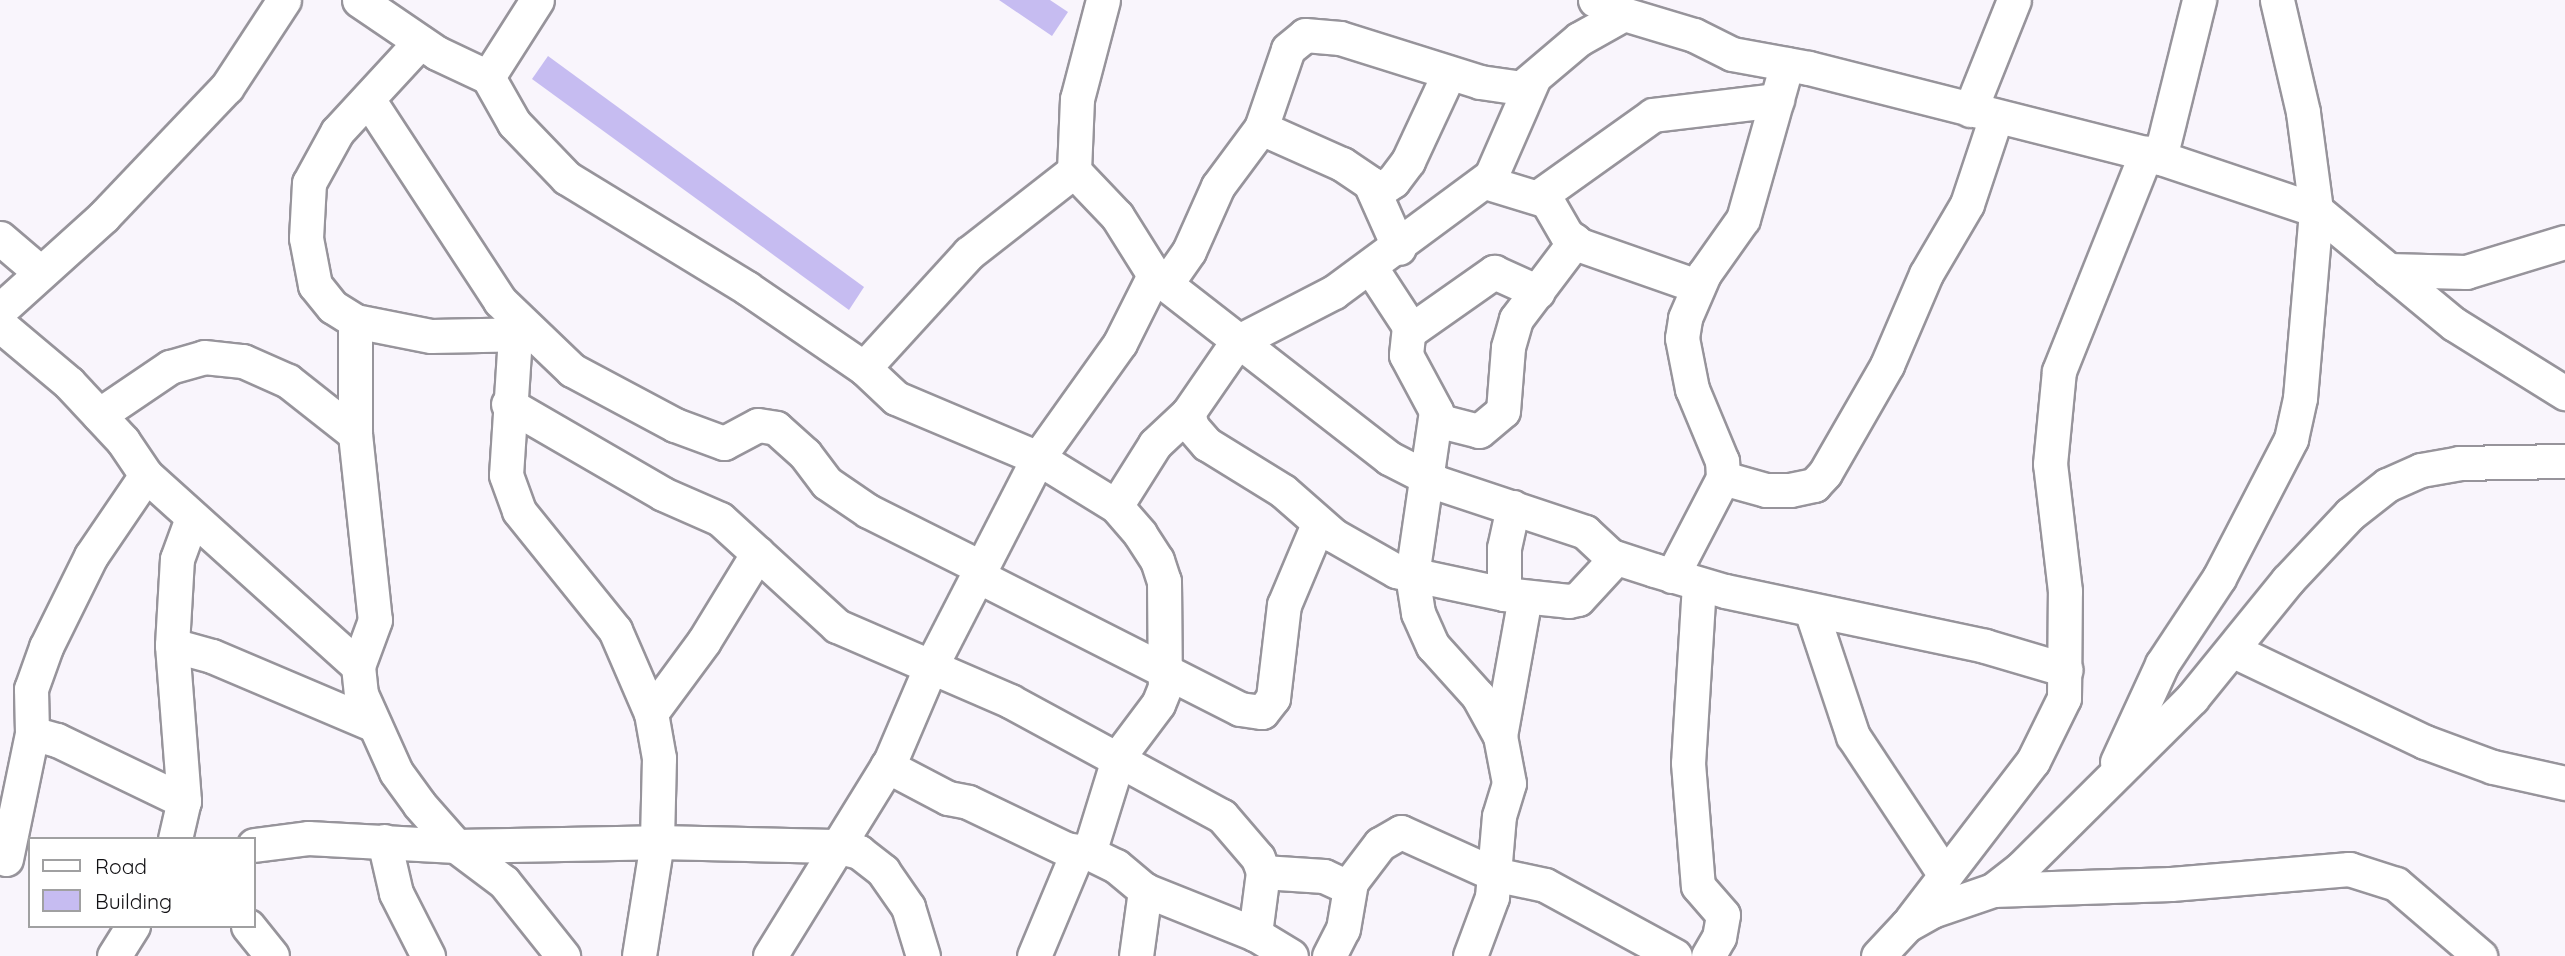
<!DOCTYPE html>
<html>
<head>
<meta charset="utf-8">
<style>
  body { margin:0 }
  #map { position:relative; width:2565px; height:956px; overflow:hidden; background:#f9f5fc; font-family:Quicksand,sans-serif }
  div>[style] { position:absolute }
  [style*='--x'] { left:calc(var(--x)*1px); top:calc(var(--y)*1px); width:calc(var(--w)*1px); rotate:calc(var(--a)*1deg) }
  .building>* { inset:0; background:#c6bcf1 }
  .roads { filter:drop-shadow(2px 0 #97949b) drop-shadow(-2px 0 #97949b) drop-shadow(0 2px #97949b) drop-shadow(0 -2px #97949b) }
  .minor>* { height:33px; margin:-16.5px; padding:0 16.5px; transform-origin:16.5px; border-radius:16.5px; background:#fff }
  span { translate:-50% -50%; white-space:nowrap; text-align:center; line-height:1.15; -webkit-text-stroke:6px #fff; paint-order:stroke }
  .legend { position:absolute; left:28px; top:837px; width:228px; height:91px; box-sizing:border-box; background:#fff; border:2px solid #a0a0a1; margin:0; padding:9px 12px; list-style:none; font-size:21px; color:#121114 }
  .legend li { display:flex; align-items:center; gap:14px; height:35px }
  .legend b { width:35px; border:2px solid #a0a0a1 }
</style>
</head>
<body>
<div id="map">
  <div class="building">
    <div style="clip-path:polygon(999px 0,1050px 0,1068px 12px,1052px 36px)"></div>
    <div style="clip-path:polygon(548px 56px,864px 287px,849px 310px,532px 79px)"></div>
  </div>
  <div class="roads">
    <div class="minor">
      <div style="--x:359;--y:0;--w:94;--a:34.2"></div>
      <div style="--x:437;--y:53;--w:56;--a:25.2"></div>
      <div style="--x:488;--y:77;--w:53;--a:60.5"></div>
      <div style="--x:514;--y:123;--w:76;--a:46.1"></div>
      <div style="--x:567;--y:178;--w:211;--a:31.4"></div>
      <div style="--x:747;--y:288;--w:142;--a:34.4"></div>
      <div style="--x:864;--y:368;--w:44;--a:43.2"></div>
      <div style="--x:896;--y:398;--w:154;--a:22.9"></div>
      <div style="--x:1038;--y:458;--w:92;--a:31.6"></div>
      <div style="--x:1116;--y:506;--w:37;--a:49"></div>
      <div style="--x:1140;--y:534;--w:31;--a:57"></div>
      <div style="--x:1157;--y:560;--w:22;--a:72"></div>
      <div style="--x:1164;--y:581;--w:106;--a:89.5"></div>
      <div style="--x:1165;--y:687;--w:18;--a:112"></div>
      <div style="--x:1158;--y:704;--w:65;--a:126.9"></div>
      <div style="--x:1119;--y:756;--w:102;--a:107.2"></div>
      <div style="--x:1103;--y:0;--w:102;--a:104.7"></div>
      <div style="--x:1077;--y:99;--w:72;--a:92.4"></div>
      <div style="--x:1074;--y:171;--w:62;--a:46.3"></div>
      <div style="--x:1117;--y:216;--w:70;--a:57.9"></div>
      <div style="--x:1154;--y:275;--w:298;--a:37.9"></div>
      <div style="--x:1389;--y:458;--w:55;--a:27"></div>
      <div style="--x:1438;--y:483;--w:155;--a:18.4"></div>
      <div style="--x:1585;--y:532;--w:35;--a:43"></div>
      <div style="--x:1611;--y:556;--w:45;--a:18"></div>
      <div style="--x:1654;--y:570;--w:74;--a:16.5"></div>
      <div style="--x:1725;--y:591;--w:266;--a:11.9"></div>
      <div style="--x:1985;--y:646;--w:84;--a:16.5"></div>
      <div style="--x:1595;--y:0;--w:32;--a:26"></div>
      <div style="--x:1624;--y:14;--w:73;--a:16.7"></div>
      <div style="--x:1694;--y:35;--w:42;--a:26.6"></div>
      <div style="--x:1732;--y:54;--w:78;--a:10.3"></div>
      <div style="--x:1809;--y:68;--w:348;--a:14.2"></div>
      <div style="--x:2146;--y:153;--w:179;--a:18.5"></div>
      <div style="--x:2316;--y:210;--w:179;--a:39.6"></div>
      <div style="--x:2454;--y:324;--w:131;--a:31.9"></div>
      <div style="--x:420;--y:42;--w:122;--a:132.7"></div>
      <div style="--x:337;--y:132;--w:58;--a:118.8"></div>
      <div style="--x:309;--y:183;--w:55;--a:93.1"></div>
      <div style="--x:306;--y:238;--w:48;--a:79.2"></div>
      <div style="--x:315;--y:285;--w:28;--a:51"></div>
      <div style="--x:333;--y:307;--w:26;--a:32"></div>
      <div style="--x:355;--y:321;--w:77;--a:11.2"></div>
      <div style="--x:431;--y:336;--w:101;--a:-1.1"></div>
      <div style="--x:488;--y:77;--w:91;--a:-57.5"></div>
      <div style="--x:368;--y:99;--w:241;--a:56.8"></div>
      <div style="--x:500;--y:301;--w:100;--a:43.8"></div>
      <div style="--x:572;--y:370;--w:117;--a:28.1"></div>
      <div style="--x:675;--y:425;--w:52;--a:20.2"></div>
      <div style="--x:724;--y:443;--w:38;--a:-28"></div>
      <div style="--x:758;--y:425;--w:18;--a:9"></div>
      <div style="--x:776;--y:428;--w:39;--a:42"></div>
      <div style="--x:805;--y:454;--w:36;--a:53"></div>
      <div style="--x:827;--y:483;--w:50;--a:34.3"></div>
      <div style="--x:868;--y:511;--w:125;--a:26.6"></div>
      <div style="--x:1970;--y:110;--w:118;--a:-68.2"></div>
      <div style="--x:1261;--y:128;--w:89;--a:24"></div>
      <div style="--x:1342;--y:164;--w:34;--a:34"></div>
      <div style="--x:1370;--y:183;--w:71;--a:66"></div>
      <div style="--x:2160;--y:158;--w:163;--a:-76.1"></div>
      <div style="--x:1485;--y:182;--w:65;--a:17"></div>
      <div style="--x:1547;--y:201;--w:39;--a:60"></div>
      <div style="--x:1567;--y:235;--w:16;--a:38"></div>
      <div style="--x:1580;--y:245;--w:124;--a:19.3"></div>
      <div style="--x:1375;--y:193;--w:22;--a:-34"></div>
      <div style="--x:1393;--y:181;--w:25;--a:-53"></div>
      <div style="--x:1408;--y:161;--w:97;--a:-65"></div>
      <div style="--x:1538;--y:197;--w:141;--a:-35.5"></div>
      <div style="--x:1653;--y:115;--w:125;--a:-6.9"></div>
      <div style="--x:0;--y:238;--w:52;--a:40.4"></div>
      <div style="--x:1371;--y:268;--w:69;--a:56.8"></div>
      <div style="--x:1409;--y:326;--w:29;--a:96"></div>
      <div style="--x:1406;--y:355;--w:64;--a:61.8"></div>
      <div style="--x:1436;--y:411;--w:166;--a:98.3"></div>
      <div style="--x:1412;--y:575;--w:38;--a:81"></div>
      <div style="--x:1418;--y:613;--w:36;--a:66"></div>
      <div style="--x:1433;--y:646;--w:67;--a:48"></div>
      <div style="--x:1478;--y:696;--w:46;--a:61.2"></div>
      <div style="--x:2388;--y:270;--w:78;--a:1.5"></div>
      <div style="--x:2466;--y:272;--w:103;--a:-16.9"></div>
      <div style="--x:1166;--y:284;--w:40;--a:-55.1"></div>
      <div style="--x:1189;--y:251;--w:71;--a:-66"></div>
      <div style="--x:1218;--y:186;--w:72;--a:-53.4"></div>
      <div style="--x:1261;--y:128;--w:83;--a:-71.1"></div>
      <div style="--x:1288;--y:49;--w:22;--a:-39"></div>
      <div style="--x:1305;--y:35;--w:35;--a:5"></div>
      <div style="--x:1340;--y:38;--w:147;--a:17.4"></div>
      <div style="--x:1480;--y:82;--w:41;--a:8.3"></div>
      <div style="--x:1521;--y:88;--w:76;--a:-40.2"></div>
      <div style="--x:1579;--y:39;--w:51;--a:-29.1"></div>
      <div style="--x:0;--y:310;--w:140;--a:-42.1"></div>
      <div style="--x:104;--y:216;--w:178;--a:-46.4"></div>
      <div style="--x:227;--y:87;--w:104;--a:-56.8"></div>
      <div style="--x:355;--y:321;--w:113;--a:90"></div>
      <div style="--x:355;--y:434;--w:187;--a:83.9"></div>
      <div style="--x:375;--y:620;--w:49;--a:110.3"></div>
      <div style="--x:358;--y:666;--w:28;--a:84"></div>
      <div style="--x:361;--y:694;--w:85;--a:65.8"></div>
      <div style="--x:396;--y:772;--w:39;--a:54"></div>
      <div style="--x:419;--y:804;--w:56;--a:48.6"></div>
      <div style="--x:456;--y:846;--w:60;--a:36.9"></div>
      <div style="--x:504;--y:882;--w:95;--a:51.4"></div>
      <div style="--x:0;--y:325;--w:90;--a:40"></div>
      <div style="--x:69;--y:383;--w:79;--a:47"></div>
      <div style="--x:123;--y:441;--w:41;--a:55.9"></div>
      <div style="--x:146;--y:475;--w:285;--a:42"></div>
      <div style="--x:1410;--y:331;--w:103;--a:-35.1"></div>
      <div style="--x:1494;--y:272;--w:48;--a:24.4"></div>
      <div style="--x:515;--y:336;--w:139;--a:93.7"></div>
      <div style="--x:506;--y:475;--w:38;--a:70"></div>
      <div style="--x:519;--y:511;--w:153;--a:51.1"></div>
      <div style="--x:615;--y:630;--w:90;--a:66.6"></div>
      <div style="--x:651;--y:713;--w:46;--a:79.9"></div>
      <div style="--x:659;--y:758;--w:84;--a:91.4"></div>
      <div style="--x:657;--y:842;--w:115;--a:99"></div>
      <div style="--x:864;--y:368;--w:156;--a:-47.6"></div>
      <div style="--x:969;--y:253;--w:133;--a:-38"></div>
      <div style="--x:508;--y:404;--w:179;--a:30.1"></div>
      <div style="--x:663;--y:494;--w:62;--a:23.7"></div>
      <div style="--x:720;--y:519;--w:159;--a:42.4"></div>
      <div style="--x:837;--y:626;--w:189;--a:23.4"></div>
      <div style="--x:1010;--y:701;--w:241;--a:28.5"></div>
      <div style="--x:1222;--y:816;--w:55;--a:49.4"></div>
      <div style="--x:1258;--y:858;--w:15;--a:70"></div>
      <div style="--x:1263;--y:872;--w:63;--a:97.4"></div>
      <div style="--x:1188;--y:413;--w:15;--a:74"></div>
      <div style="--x:1192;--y:427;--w:23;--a:49"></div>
      <div style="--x:1207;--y:444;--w:89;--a:31.7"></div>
      <div style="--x:1283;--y:491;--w:67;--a:41.3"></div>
      <div style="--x:1333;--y:535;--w:73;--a:29.7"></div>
      <div style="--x:1396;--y:571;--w:110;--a:12"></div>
      <div style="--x:1504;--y:594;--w:65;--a:6.1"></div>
      <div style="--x:1569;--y:601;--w:9;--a:-13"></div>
      <div style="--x:1578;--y:599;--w:56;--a:-47.2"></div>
      <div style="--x:99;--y:415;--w:86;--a:-34.1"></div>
      <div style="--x:170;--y:367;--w:35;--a:-16"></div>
      <div style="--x:204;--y:357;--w:39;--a:6"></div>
      <div style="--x:243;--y:361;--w:49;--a:24"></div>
      <div style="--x:288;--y:381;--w:85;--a:38.3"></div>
      <div style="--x:1436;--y:420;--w:44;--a:14.3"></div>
      <div style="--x:1479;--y:431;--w:31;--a:-40"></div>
      <div style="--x:1503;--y:411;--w:64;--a:-85.5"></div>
      <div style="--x:1508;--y:347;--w:29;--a:-74"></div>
      <div style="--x:1516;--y:319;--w:98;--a:-52.9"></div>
      <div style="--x:1723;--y:478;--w:45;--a:15.6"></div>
      <div style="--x:1766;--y:490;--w:24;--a:0"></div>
      <div style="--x:1790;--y:490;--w:25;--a:-12"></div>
      <div style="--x:1814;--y:485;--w:16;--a:-47"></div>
      <div style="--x:1825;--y:473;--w:125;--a:-60.1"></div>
      <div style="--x:1887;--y:365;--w:99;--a:-66.8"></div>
      <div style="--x:1926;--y:274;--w:81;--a:-59.6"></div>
      <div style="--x:1967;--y:204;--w:92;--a:-71.6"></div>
      <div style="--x:1116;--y:506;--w:73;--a:-57.8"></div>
      <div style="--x:1155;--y:444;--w:45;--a:-43.2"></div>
      <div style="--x:1188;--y:413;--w:86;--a:-55.4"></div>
      <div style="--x:1237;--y:342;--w:109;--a:-27.3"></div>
      <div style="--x:1334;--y:292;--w:195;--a:-36.5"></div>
      <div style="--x:1491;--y:176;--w:103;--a:-66.4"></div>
      <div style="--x:976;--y:575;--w:296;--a:26.9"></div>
      <div style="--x:1240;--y:709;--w:22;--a:8"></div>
      <div style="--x:1262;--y:712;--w:18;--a:-52"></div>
      <div style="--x:1273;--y:698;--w:94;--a:-83.3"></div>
      <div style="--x:1284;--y:605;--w:88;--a:-67.2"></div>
      <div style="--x:1672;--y:576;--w:110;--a:-62.5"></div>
      <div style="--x:1723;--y:478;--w:17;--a:-93"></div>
      <div style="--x:1722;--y:461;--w:78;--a:-112.6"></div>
      <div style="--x:1692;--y:389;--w:52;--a:-101.1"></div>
      <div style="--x:1682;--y:338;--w:20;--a:-81"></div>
      <div style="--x:1685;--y:318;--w:48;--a:-66.6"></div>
      <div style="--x:1704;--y:274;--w:67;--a:-54.7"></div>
      <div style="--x:1743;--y:219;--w:161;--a:-74.2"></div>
      <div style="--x:1699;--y:584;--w:179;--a:93.5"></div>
      <div style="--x:1688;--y:763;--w:123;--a:85.4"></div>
      <div style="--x:1698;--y:886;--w:38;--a:49"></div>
      <div style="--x:1723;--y:915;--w:22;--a:100"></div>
      <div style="--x:1719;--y:937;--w:22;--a:120"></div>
      <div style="--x:1504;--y:594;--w:46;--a:-90"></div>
      <div style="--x:1504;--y:548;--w:42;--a:-77.6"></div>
      <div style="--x:1811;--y:610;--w:133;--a:71.6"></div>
      <div style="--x:1853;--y:736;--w:167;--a:56.5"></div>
      <div style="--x:172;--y:645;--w:41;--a:15.4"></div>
      <div style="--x:212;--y:656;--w:174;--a:23"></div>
      <div style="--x:2232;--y:650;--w:214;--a:25.5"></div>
      <div style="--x:2425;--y:742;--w:72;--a:20.2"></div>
      <div style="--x:2493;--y:767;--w:74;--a:12.5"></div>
      <div style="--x:651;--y:713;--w:89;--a:-53.6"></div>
      <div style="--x:704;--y:641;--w:103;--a:-58.5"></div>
      <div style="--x:32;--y:733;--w:26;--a:16"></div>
      <div style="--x:57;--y:740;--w:141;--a:25.7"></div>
      <div style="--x:2117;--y:762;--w:108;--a:-65.3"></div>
      <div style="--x:2162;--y:664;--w:103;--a:-56.5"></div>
      <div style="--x:2219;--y:578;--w:157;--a:-62.6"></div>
      <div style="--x:2291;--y:439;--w:42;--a:-77.6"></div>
      <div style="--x:2300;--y:398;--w:189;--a:-85.1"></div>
      <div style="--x:2316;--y:210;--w:99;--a:-97.6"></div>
      <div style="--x:2303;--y:112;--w:115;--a:-103.1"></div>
      <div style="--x:887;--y:766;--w:69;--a:27.7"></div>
      <div style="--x:948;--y:798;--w:20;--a:11"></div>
      <div style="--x:968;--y:802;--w:109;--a:25.6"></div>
      <div style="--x:1066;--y:849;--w:23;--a:10"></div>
      <div style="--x:1089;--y:853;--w:30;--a:26"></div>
      <div style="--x:1116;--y:866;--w:38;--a:40"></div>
      <div style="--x:1145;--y:890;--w:118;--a:21.8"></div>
      <div style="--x:1255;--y:934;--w:42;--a:31.4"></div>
      <div style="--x:175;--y:839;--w:39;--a:-77"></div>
      <div style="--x:184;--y:801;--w:156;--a:-94.4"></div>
      <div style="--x:172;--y:645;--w:86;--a:-86.7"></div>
      <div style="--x:177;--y:559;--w:44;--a:-69.9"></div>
      <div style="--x:384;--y:841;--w:53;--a:77"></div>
      <div style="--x:396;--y:893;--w:71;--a:63.1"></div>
      <div style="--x:254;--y:845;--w:54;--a:-7.4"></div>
      <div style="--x:308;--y:838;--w:148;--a:3.1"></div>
      <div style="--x:456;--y:846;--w:201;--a:-1.1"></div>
      <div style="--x:657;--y:842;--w:177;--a:1.3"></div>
      <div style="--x:834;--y:846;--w:26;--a:13"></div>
      <div style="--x:859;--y:852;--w:31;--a:38"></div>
      <div style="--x:883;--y:871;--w:44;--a:55.2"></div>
      <div style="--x:908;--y:907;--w:51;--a:73"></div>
      <div style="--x:6;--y:859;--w:129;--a:-78.3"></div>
      <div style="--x:32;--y:733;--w:44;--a:-91.3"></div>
      <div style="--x:31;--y:689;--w:45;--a:-70.3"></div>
      <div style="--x:46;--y:647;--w:102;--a:-63.7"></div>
      <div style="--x:91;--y:556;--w:98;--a:-55.8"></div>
      <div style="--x:1263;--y:872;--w:61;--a:3.8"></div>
      <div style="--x:1324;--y:876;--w:21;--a:25"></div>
      <div style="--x:1343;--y:885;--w:9;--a:-21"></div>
      <div style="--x:1993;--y:890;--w:178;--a:-1.9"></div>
      <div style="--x:2171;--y:884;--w:179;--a:-4.8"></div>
      <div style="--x:2349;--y:869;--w:49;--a:17.7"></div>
      <div style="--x:2396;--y:884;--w:111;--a:40.6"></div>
      <div style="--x:1911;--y:920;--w:200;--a:-52.5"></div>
      <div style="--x:2033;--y:761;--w:70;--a:-63.8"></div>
      <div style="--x:2064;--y:698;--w:107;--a:-89.5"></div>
      <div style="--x:2065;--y:591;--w:128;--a:-96.7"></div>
      <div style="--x:2050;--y:464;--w:93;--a:-84.5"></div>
      <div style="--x:2059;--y:371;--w:235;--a:-68.2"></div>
      <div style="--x:248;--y:926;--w:38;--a:51"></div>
      <div style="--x:114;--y:956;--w:36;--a:-58"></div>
      <div style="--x:770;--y:956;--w:228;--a:-58.3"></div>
      <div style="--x:890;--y:762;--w:102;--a:-66.9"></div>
      <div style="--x:930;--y:668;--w:236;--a:-62.8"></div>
      <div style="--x:1038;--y:458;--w:141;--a:-54.5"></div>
      <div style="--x:1120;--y:343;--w:76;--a:-63.4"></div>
      <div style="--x:1034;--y:956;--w:114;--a:-67.3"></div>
      <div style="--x:1136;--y:956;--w:67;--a:-82.2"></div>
      <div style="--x:1329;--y:956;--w:30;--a:-63"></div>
      <div style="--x:1343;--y:929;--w:48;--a:-80.3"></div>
      <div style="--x:1351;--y:882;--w:48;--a:-52.7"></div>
      <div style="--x:1380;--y:844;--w:24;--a:-30"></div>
      <div style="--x:1401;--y:832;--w:102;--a:24.3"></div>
      <div style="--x:1494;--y:874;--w:52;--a:12.2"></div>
      <div style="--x:1545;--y:885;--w:148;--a:28.6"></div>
      <div style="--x:1470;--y:956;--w:63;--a:-69.6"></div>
      <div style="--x:1492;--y:897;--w:81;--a:-85.1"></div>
      <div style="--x:1499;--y:816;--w:34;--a:-73"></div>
      <div style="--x:1509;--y:783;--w:48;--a:-100.8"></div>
      <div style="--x:1500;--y:736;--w:141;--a:-79.8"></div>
      <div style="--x:1878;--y:956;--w:42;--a:-46.9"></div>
      <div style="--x:1907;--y:925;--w:29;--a:-29"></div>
      <div style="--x:1932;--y:911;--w:65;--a:-19"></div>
      <div style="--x:1993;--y:890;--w:37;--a:-38"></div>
      <div style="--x:2022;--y:867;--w:240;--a:-44.8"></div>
      <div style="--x:2192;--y:698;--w:151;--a:-50.9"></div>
      <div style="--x:2287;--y:581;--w:92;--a:-46.8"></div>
      <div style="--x:2350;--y:514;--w:47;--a:-38.1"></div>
      <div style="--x:2387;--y:485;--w:37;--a:-24"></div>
      <div style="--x:2421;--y:470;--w:39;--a:-10"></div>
      <div style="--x:2459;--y:463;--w:106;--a:-1.1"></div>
    </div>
  </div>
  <ul class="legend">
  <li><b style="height:9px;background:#fff"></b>Road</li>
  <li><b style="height:19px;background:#c6bcf1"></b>Building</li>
  </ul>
</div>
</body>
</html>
